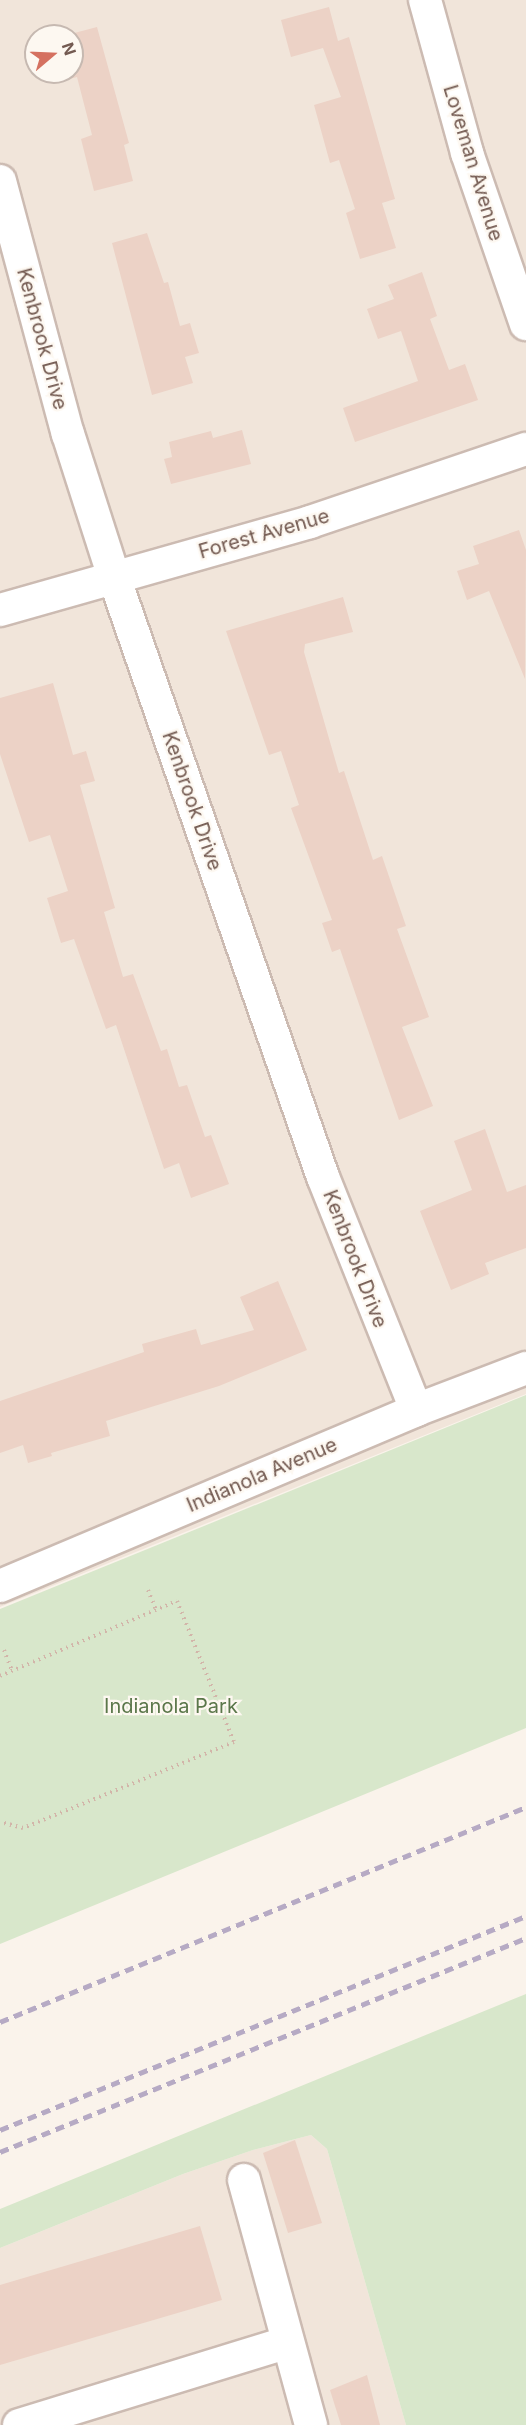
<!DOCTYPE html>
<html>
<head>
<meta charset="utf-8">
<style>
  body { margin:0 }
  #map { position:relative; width:526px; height:2425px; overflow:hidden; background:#faf3eb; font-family:Inter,sans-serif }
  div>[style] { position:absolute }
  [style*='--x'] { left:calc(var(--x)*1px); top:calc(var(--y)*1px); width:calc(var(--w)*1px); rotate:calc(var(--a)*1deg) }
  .residential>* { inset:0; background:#f1e5da }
  .green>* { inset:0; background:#d8e7cb }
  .building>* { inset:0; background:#ecd2c6 }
  .path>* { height:4px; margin-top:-2px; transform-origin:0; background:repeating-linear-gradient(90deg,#d2b5a9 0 1.5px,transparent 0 6px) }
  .roads { filter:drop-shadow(2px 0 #ccbbb2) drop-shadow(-2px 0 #ccbbb2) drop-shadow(0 2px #ccbbb2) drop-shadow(0 -2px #ccbbb2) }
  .street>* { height:32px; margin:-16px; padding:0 16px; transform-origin:16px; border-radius:16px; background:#fff }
  .rail>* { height:4.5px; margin-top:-2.25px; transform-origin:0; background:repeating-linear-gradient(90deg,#b6aac4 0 9px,transparent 0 15px) }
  span { translate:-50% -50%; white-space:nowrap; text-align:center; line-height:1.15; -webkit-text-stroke:4.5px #fdf8f1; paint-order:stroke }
  .street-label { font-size:20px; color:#735a51 }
  .park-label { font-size:20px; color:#5b774a }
  .north { position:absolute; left:24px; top:24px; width:60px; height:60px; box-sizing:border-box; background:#fdf8f1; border:2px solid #c6b9b1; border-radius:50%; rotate:71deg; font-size:16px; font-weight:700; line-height:24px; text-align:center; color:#735a51 }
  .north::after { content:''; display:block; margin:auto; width:21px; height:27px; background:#d57160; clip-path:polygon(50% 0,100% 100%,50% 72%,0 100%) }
</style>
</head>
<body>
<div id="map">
  <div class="residential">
    <div style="clip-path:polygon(evenodd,0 0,526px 0,526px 1394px,0 1607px,0 0,36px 36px,72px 36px,72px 72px,36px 72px,36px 36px)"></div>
    <div style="clip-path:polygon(311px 2135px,327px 2149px,406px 2425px,0 2425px,0 2248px,183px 2174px,253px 2150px)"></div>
  </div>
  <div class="green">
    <div style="clip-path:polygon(526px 1395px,526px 1728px,0 1944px,0 1609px)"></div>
    <div style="clip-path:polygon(526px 1994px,526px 2425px,406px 2425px,327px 2149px,311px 2135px,253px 2150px,183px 2174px,0 2248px,0 2209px)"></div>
  </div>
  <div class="building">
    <div style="clip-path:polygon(329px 7px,338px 41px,349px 37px,395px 199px,382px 203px,396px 248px,360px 259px,346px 213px,355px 209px,339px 160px,330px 163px,314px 105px,341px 97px,323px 48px,291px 57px,281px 20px)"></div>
    <div style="clip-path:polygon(97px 27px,129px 143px,124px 145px,133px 181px,94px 191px,81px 139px,92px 135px,77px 77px,66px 80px,64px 72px,72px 72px,72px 36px,63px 36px)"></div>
    <div style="clip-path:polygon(147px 233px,164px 283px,168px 282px,180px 326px,190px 323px,199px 353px,185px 357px,193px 383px,152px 395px,112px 243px)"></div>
    <div style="clip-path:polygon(422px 272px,437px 316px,430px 319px,449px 370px,465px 364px,478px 400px,355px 442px,343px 408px,418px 381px,401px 331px,378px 339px,367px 309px,394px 299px,388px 285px)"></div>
    <div style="clip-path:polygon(242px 430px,251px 464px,171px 484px,164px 459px,172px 457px,169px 442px,211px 431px,213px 438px)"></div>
    <div style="clip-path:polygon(519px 530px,526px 550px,525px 679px,489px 591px,467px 600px,457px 571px,479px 564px,473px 546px)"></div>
    <div style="clip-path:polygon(343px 597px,353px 632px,305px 644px,304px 652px,339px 773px,344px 771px,373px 860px,382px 856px,406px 926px,397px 929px,429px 1017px,402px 1027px,433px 1106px,399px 1120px,340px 949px,332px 952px,322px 923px,332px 920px,291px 808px,299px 805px,281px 751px,269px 755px,226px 631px)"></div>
    <div style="clip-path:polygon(53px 683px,73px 755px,86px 751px,95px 781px,80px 785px,115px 908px,104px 912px,123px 977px,133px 974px,161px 1051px,167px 1049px,179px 1087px,187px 1085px,205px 1137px,211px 1135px,229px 1184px,191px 1198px,179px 1163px,164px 1169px,116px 1025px,106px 1029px,74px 939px,61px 943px,47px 898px,68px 891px,50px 835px,29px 842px,0 754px,0 698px)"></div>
    <div style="clip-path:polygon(485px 1129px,507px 1192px,526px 1185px,526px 1248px,485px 1263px,489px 1274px,451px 1290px,420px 1211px,472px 1190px,454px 1141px)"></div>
    <div style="clip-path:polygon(278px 1281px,307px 1350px,219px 1386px,106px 1421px,110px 1436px,51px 1453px,52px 1456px,28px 1463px,23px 1445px,0 1453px,0 1401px,144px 1352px,142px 1344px,196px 1329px,201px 1345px,254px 1330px,240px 1297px)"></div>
    <div style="clip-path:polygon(295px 2140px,322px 2223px,288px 2233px,263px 2153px)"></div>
    <div style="clip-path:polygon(200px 2226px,222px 2300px,0 2365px,0 2285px)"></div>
    <div style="clip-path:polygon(367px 2375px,380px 2425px,341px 2425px,330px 2390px)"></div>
  </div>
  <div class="path">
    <div style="--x:148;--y:1590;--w:22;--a:68"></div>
    <div style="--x:4;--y:1650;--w:22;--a:69"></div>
    <div style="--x:0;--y:1676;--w:192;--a:-23"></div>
    <div style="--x:177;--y:1601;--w:152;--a:68"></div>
    <div style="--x:234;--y:1742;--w:228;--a:157.8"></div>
    <div style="--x:23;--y:1828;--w:24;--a:-165"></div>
  </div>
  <div class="roads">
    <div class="street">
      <div style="--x:425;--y:0;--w:159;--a:74.6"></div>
      <div style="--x:467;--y:153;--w:181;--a:71"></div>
      <div style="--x:0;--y:181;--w:262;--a:75"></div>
      <div style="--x:68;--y:434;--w:150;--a:72.2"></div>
      <div style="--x:114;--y:577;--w:635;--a:70.8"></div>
      <div style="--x:323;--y:1177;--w:251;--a:68.2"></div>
      <div style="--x:0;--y:610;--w:322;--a:-15.8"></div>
      <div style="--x:310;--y:522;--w:228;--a:-18.7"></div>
      <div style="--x:0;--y:1586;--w:452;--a:-22.9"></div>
      <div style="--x:416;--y:1410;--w:118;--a:-20.9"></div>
      <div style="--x:244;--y:2180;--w:254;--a:74.7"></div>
      <div style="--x:19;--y:2425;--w:279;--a:-17.1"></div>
    </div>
  </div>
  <div class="rail">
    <div style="--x:0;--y:2022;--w:568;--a:-22.23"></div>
    <div style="--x:0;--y:2130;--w:568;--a:-22.14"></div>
    <div style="--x:0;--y:2152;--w:568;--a:-22.14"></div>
  </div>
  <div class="street-label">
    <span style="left:473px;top:163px;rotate:73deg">Loveman Avenue</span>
    <span style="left:42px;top:339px;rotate:75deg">Kenbrook Drive</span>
    <span style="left:264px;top:534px;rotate:-16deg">Forest Avenue</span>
    <span style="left:192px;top:801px;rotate:71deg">Kenbrook Drive</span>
    <span style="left:355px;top:1259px;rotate:69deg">Kenbrook Drive</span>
    <span style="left:262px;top:1475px;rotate:-23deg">Indianola Avenue</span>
  </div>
  <div class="park-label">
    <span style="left:171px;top:1706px">Indianola Park</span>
  </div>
  <div class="north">N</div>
</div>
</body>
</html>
